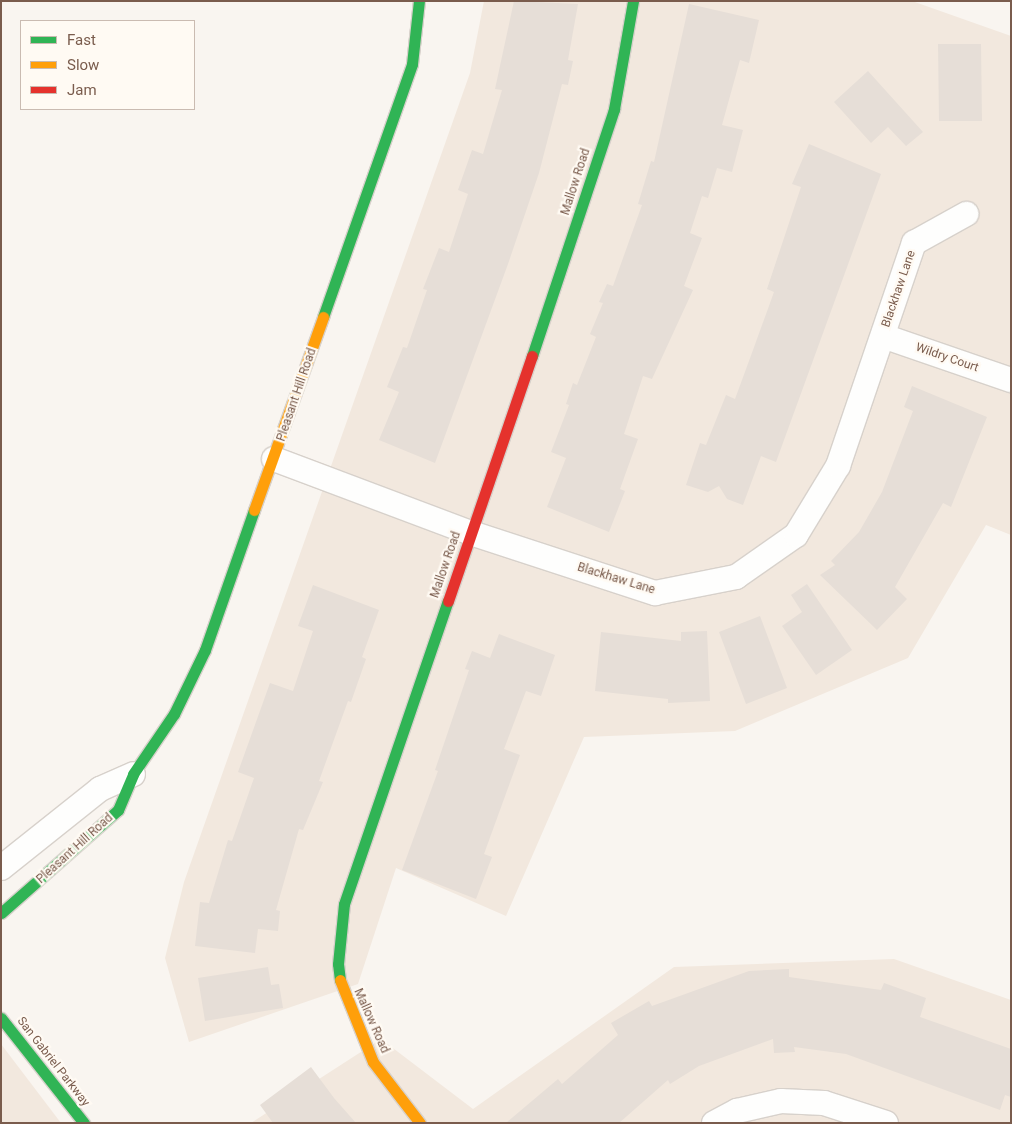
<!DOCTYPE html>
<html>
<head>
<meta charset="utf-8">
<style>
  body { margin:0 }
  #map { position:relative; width:1012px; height:1124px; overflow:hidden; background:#f9f5f0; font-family:Roboto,sans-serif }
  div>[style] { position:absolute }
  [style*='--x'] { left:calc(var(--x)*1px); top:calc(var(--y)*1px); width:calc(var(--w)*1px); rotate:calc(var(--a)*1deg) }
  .residential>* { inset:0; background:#f2e8de }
  .building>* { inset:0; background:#e6ded7 }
  .roads { filter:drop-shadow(1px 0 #d7d1cb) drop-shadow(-1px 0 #d7d1cb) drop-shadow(0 1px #d7d1cb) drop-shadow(0 -1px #d7d1cb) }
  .street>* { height:24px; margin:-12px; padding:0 12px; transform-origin:12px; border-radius:12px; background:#fefefd }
  .fast>* { height:11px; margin:-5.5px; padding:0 5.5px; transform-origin:5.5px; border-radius:5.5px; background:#30b455 }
  .slow>* { height:11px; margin:-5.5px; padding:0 5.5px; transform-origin:5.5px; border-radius:5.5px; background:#ff9f0a }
  .jam>* { height:11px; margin:-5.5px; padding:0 5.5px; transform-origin:5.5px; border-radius:5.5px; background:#e5322d }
  span { translate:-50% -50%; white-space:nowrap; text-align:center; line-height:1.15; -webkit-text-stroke:4.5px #fffaf3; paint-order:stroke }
  .street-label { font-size:12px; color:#7a5c4d }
  .frame { position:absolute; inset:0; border:2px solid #7a5c4d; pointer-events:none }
  .legend { position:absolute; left:20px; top:20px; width:175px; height:90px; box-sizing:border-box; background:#fffaf3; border:1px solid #cabbb1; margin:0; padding:6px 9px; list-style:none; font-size:15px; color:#7a5c4d }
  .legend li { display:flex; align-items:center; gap:10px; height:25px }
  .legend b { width:25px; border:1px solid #cabbb1 }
</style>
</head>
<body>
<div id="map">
  <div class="residential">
    <div style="clip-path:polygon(484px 1px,912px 1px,1011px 36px,1011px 535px,986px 525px,908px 658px,735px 731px,584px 737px,506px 916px,396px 868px,358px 984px,189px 1042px,165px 958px,184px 882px,470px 73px)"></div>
    <div style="clip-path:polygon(894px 959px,1011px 1000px,1011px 1123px,251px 1123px,381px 1039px,473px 1109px,674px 967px)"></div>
    <div style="clip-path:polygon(1px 1044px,61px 1123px,1px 1123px)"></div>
  </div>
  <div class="building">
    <div style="clip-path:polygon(514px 1px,578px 4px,568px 60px,573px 61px,568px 85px,562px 84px,539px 173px,508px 264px,435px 463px,379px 440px,399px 392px,387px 387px,403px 347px,407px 348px,427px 290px,423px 289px,439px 248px,449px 252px,468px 194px,458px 190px,472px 150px,483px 154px,502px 90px,495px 89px)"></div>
    <div style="clip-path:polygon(689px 4px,759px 20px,749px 63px,740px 60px,722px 125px,743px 130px,732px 172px,717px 168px,708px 198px,702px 196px,690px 233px,702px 238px,684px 286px,693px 290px,652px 379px,643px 376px,624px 434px,638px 439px,620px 489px,625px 491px,609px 532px,547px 507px,566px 458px,551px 452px,569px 405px,566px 404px,573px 383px,577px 385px,596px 337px,590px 334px,603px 303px,599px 302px,607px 284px,613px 286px,642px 205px,638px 204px,651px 161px,654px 162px)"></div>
    <div style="clip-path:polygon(938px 44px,981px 44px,982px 121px,939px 121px)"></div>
    <div style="clip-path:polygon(868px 71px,923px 132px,906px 146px,888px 127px,871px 143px,834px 102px)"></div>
    <div style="clip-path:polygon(809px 144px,881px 174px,776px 462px,761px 456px,743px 505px,727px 499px,719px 486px,708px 492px,686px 485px,700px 443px,706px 445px,726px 395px,735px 399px,753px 350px,774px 292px,767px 289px,801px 187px,792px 184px)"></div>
    <div style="clip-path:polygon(912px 386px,987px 417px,951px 507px,943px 503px,895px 587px,907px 599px,877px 630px,820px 575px,835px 565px,831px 561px,859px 532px,882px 492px,913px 411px,904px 407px)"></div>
    <div style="clip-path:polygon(807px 584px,852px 650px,816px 675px,782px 626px,802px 612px,791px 595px)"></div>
    <div style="clip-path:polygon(313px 585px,379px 610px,362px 657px,366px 659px,351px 702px,348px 701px,319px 781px,323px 782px,303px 830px,299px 829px,276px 910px,280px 911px,278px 931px,258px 929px,255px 953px,195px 946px,200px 902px,209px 903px,228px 840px,232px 841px,254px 778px,238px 772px,270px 683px,293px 691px,313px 631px,298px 626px)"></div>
    <div style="clip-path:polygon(760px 616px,787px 688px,746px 704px,719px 632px)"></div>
    <div style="clip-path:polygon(707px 631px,710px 701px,668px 703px,668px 699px,595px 691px,601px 632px,681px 641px,681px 632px)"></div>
    <div style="clip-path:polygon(499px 634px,555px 655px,541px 696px,526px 691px,504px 749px,520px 755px,484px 854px,492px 857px,476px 899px,402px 870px,438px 771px,435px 770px,469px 670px,465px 669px,472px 651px,490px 658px)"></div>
    <div style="clip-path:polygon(268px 967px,271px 985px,279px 984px,283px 1008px,205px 1021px,198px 978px)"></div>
    <div style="clip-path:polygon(789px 969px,789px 977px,881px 990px,884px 983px,926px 998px,920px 1017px,1011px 1049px,1011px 1097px,1005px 1095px,1000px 1110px,846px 1054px,794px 1047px,795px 1052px,774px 1053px,773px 1039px,699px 1066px,670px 1084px,668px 1080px,619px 1123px,506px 1123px,558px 1079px,562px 1084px,618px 1035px,611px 1023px,649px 1001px,652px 1006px,749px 971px)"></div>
    <div style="clip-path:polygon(311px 1067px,334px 1098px,356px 1123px,273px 1123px,260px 1105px)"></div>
  </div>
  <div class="roads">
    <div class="street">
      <div style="--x:883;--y:336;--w:135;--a:19"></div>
      <div style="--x:274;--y:459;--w:210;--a:20.6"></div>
      <div style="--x:471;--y:533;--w:194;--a:18.1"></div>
      <div style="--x:655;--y:593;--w:83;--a:-11.2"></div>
      <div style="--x:736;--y:577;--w:73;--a:-35"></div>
      <div style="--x:796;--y:535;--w:81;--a:-58.7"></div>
      <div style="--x:838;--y:466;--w:236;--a:-71.2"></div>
      <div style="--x:914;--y:243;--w:60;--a:-29.1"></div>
      <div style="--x:1;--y:868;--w:127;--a:-38.6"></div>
      <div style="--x:100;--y:789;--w:36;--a:-24"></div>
      <div style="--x:714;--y:1123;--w:26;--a:-28"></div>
      <div style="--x:737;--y:1111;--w:45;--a:-12.8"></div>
      <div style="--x:781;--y:1101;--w:43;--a:2.7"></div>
      <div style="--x:824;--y:1103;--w:65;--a:17.9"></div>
    </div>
    <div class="fast">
      <div style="--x:323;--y:317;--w:268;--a:-70.6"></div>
      <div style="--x:412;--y:64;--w:63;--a:-83.7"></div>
      <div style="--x:532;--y:356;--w:260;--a:-71.6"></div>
      <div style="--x:614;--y:109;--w:110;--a:-80"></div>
      <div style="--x:1;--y:913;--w:156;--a:-41.4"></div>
      <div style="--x:118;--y:810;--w:39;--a:-67"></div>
      <div style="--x:133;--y:774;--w:73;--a:-55.7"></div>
      <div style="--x:174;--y:714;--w:71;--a:-64.2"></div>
      <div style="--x:205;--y:650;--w:148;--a:-70.7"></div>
      <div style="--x:340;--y:980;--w:16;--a:-97"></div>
      <div style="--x:338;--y:964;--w:60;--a:-84.3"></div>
      <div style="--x:344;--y:904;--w:320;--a:-71.1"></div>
      <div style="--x:1;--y:1018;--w:134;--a:51.7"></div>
    </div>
    <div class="slow">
      <div style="--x:254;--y:510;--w:205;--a:-70.3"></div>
      <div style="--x:340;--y:980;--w:88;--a:68.1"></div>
      <div style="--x:373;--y:1062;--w:77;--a:52.4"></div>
    </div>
    <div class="jam">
      <div style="--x:448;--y:601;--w:259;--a:-71.1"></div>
    </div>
  </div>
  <div class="street-label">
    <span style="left:576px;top:182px;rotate:-72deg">Mallow Road</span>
    <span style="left:899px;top:289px;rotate:-71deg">Blackhaw Lane</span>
    <span style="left:947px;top:358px;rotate:19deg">Wildry Court</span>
    <span style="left:297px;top:395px;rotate:-71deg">Pleasant Hill Road</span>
    <span style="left:446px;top:565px;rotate:-71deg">Mallow Road</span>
    <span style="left:616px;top:579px;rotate:17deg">Blackhaw Lane</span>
    <span style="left:75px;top:849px;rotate:-42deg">Pleasant Hill Road</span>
    <span style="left:371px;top:1021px;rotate:66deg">Mallow Road</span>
    <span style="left:53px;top:1062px;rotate:52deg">San Gabriel Parkway</span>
  </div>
  <div class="frame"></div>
  <ul class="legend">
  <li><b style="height:6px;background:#30b455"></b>Fast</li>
  <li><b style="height:6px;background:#ff9f0a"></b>Slow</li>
  <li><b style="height:6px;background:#e5322d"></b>Jam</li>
  </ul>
</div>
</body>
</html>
